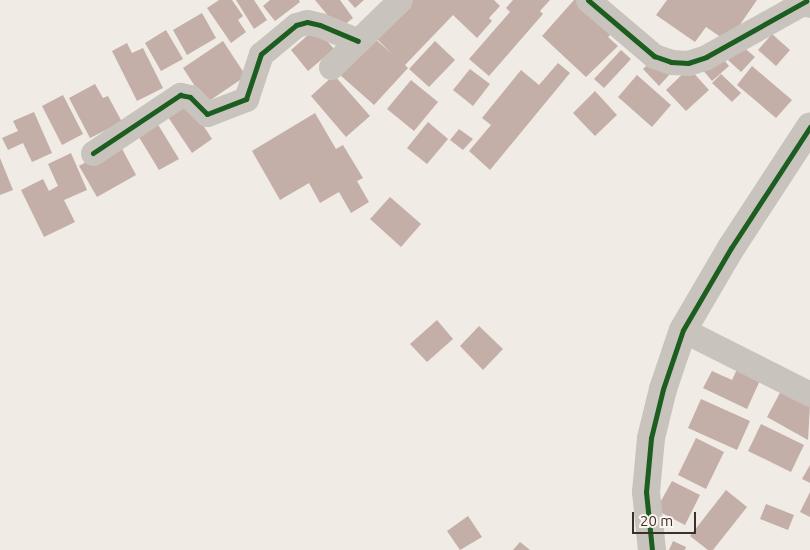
<!DOCTYPE html>
<html>
<head>
<meta charset="utf-8">
<style>
  body { margin:0 }
  #map { position:relative; width:810px; height:550px; overflow:hidden; background:#f0ebe5; font-family:Ubuntu,sans-serif }
  div>[style] { position:absolute }
  [style*='--x'] { left:calc(var(--x)*1px); top:calc(var(--y)*1px); width:calc(var(--w)*1px); rotate:calc(var(--a)*1deg) }
  .building>* { inset:0; background:#c3afa7 }
  .minor>* { height:25px; margin:-12.5px; padding:0 12.5px; transform-origin:12.5px; border-radius:12.5px; background:#c9c3be }
  .tertiary>* { height:28px; margin:-14px; padding:0 14px; transform-origin:14px; border-radius:14px; background:#c9c3be }
  .cycleway>* { height:5px; margin:-2.5px; padding:0 2.5px; transform-origin:2.5px; border-radius:2.5px; background:#1b5e20 }
  span { translate:-50% -50%; white-space:nowrap; text-align:center; line-height:1.15; -webkit-text-stroke:5px #fbf5ee; paint-order:stroke }
  .scale { position:absolute; left:632px; top:512px; width:64px; height:22px; box-sizing:border-box; border:2px solid #3b302b; border-top:0; padding-left:6px; font-size:15px; line-height:18px; white-space:nowrap; color:#3b302b; -webkit-text-stroke:4px #fbf5ee; paint-order:stroke }
</style>
</head>
<body>
<div id="map">
  <div class="building">
    <div style="clip-path:polygon(219px 0,232px 0,243px 16px,238px 20px,246px 32px,231px 43px,207px 8px)"></div>
    <div style="clip-path:polygon(236px 0,254px 0,267px 20px,254px 29px)"></div>
    <div style="clip-path:polygon(270px 0,299px 0,300px 2px,275px 21px,263px 6px)"></div>
    <div style="clip-path:polygon(315px 0,340px 0,353px 18px,339px 29px)"></div>
    <div style="clip-path:polygon(348px 0,364px 0,355px 8px)"></div>
    <div style="clip-path:polygon(409px 0,494px 0,500px 6px,489px 18px,492px 21px,477px 38px,453px 15px,405px 65px,408px 68px,374px 105px,339px 74px,373px 37px,392px 54px,374px 36px)"></div>
    <div style="clip-path:polygon(513px 0,550px 0,540px 11px,543px 14px,489px 76px,469px 59px,510px 12px,506px 8px)"></div>
    <div style="clip-path:polygon(574px 0,584px 0,616px 29px,608px 37px,618px 46px,586px 77px,542px 36px)"></div>
    <div style="clip-path:polygon(667px 0,757px 0,728px 42px,706px 27px,695px 42px,656px 15px)"></div>
    <div style="clip-path:polygon(202px 13px,216px 38px,187px 55px,173px 30px)"></div>
    <div style="clip-path:polygon(316px 28px,334px 49px,308px 71px,291px 50px)"></div>
    <div style="clip-path:polygon(166px 30px,183px 59px,161px 71px,145px 43px)"></div>
    <div style="clip-path:polygon(772px 34px,790px 50px,776px 66px,758px 50px)"></div>
    <div style="clip-path:polygon(223px 41px,246px 76px,206px 103px,183px 68px)"></div>
    <div style="clip-path:polygon(435px 41px,455px 60px,429px 87px,409px 69px)"></div>
    <div style="clip-path:polygon(127px 43px,132px 53px,143px 48px,163px 88px,137px 101px,112px 51px)"></div>
    <div style="clip-path:polygon(741px 45px,755px 57px,741px 72px,728px 60px)"></div>
    <div style="clip-path:polygon(621px 50px,631px 59px,604px 88px,594px 79px)"></div>
    <div style="clip-path:polygon(719px 54px,729px 66px,712px 81px,702px 69px)"></div>
    <div style="clip-path:polygon(655px 58px,670px 74px,659px 86px,643px 69px)"></div>
    <div style="clip-path:polygon(558px 63px,570px 73px,490px 170px,469px 151px,491px 125px,482px 118px,521px 70px,539px 85px)"></div>
    <div style="clip-path:polygon(752px 66px,792px 100px,776px 118px,737px 85px)"></div>
    <div style="clip-path:polygon(689px 68px,709px 90px,686px 111px,666px 90px)"></div>
    <div style="clip-path:polygon(470px 69px,490px 84px,473px 106px,453px 90px)"></div>
    <div style="clip-path:polygon(721px 74px,741px 93px,732px 102px,712px 83px)"></div>
    <div style="clip-path:polygon(334px 75px,370px 116px,346px 137px,311px 96px)"></div>
    <div style="clip-path:polygon(637px 75px,671px 105px,652px 127px,618px 97px)"></div>
    <div style="clip-path:polygon(411px 80px,438px 102px,414px 131px,387px 109px)"></div>
    <div style="clip-path:polygon(95px 84px,103px 98px,108px 96px,122px 122px,90px 138px,69px 98px)"></div>
    <div style="clip-path:polygon(595px 91px,617px 115px,595px 136px,573px 113px)"></div>
    <div style="clip-path:polygon(63px 95px,83px 134px,62px 145px,42px 106px)"></div>
    <div style="clip-path:polygon(187px 100px,212px 139px,192px 153px,166px 114px)"></div>
    <div style="clip-path:polygon(34px 112px,52px 153px,32px 162px,23px 143px,8px 150px,2px 138px,18px 131px,13px 121px)"></div>
    <div style="clip-path:polygon(315px 113px,336px 149px,343px 145px,363px 178px,357px 181px,369px 202px,351px 213px,339px 192px,320px 203px,309px 183px,280px 200px,252px 151px)"></div>
    <div style="clip-path:polygon(154px 118px,179px 159px,159px 170px,134px 129px)"></div>
    <div style="clip-path:polygon(428px 122px,448px 139px,427px 164px,407px 148px)"></div>
    <div style="clip-path:polygon(459px 129px,473px 139px,463px 150px,450px 140px)"></div>
    <div style="clip-path:polygon(119px 143px,136px 175px,97px 197px,79px 166px)"></div>
    <div style="clip-path:polygon(71px 153px,87px 190px,64px 200px,75px 222px,44px 237px,21px 190px,43px 179px,49px 191px,58px 186px,48px 164px)"></div>
    <div style="clip-path:polygon(0 158px,13px 190px,0 195px)"></div>
    <div style="clip-path:polygon(390px 197px,421px 224px,401px 247px,370px 219px)"></div>
    <div style="clip-path:polygon(437px 320px,453px 339px,427px 362px,410px 344px)"></div>
    <div style="clip-path:polygon(479px 326px,503px 349px,483px 370px,460px 346px)"></div>
    <div style="clip-path:polygon(739px 365px,762px 376px,747px 409px,703px 388px,712px 371px,732px 380px)"></div>
    <div style="clip-path:polygon(782px 389px,810px 405px,808px 440px,767px 417px)"></div>
    <div style="clip-path:polygon(701px 399px,750px 421px,737px 450px,688px 428px)"></div>
    <div style="clip-path:polygon(761px 424px,804px 445px,791px 472px,748px 451px)"></div>
    <div style="clip-path:polygon(696px 438px,724px 452px,706px 489px,678px 475px)"></div>
    <div style="clip-path:polygon(810px 465px,810px 483px,802px 479px)"></div>
    <div style="clip-path:polygon(672px 481px,700px 495px,685px 525px,656px 510px)"></div>
    <div style="clip-path:polygon(726px 490px,747px 507px,713px 550px,708px 550px,690px 536px)"></div>
    <div style="clip-path:polygon(810px 492px,810px 517px,800px 512px)"></div>
    <div style="clip-path:polygon(766px 504px,794px 515px,788px 530px,760px 519px)"></div>
    <div style="clip-path:polygon(468px 516px,482px 537px,460px 550px,447px 531px)"></div>
    <div style="clip-path:polygon(673px 541px,686px 547px,685px 550px,669px 550px)"></div>
    <div style="clip-path:polygon(520px 542px,530px 550px,513px 550px)"></div>
  </div>
  <div class="minor">
    <div style="--x:588;--y:0;--w:87;--a:40.3"></div>
    <div style="--x:654;--y:56;--w:18;--a:19"></div>
    <div style="--x:671;--y:62;--w:17;--a:3"></div>
    <div style="--x:688;--y:63;--w:19;--a:-18"></div>
    <div style="--x:706;--y:57;--w:115;--a:-29.2"></div>
    <div style="--x:331;--y:67;--w:96;--a:-44.2"></div>
    <div style="--x:93;--y:153;--w:105;--a:-33.7"></div>
    <div style="--x:180;--y:95;--w:10;--a:11"></div>
    <div style="--x:190;--y:97;--w:24;--a:45"></div>
    <div style="--x:207;--y:114;--w:42;--a:-21"></div>
    <div style="--x:246;--y:99;--w:47;--a:-71.6"></div>
    <div style="--x:261;--y:54;--w:45;--a:-39.6"></div>
    <div style="--x:296;--y:25;--w:11;--a:-15"></div>
    <div style="--x:307;--y:22;--w:13;--a:13"></div>
    <div style="--x:320;--y:25;--w:41;--a:22.8"></div>
    <div style="--x:683;--y:330;--w:142;--a:26.7"></div>
  </div>
  <div class="tertiary">
    <div style="--x:805;--y:0;--w:6;--a:39"></div>
    <div style="--x:652;--y:550;--w:58;--a:-95.9"></div>
    <div style="--x:646;--y:492;--w:54;--a:-84.7"></div>
    <div style="--x:651;--y:438;--w:50;--a:-76.2"></div>
    <div style="--x:663;--y:389;--w:62;--a:-71.3"></div>
    <div style="--x:683;--y:330;--w:95;--a:-59.7"></div>
    <div style="--x:731;--y:248;--w:145;--a:-56.9"></div>
  </div>
  <div class="cycleway">
    <div style="--x:588;--y:0;--w:87;--a:40.3"></div>
    <div style="--x:654;--y:56;--w:18;--a:19"></div>
    <div style="--x:671;--y:62;--w:17;--a:3"></div>
    <div style="--x:688;--y:63;--w:19;--a:-18"></div>
    <div style="--x:706;--y:57;--w:115;--a:-29.2"></div>
    <div style="--x:93;--y:153;--w:105;--a:-33.7"></div>
    <div style="--x:180;--y:95;--w:10;--a:11"></div>
    <div style="--x:190;--y:97;--w:24;--a:45"></div>
    <div style="--x:207;--y:114;--w:42;--a:-21"></div>
    <div style="--x:246;--y:99;--w:47;--a:-71.6"></div>
    <div style="--x:261;--y:54;--w:45;--a:-39.6"></div>
    <div style="--x:296;--y:25;--w:11;--a:-15"></div>
    <div style="--x:307;--y:22;--w:13;--a:13"></div>
    <div style="--x:320;--y:25;--w:41;--a:22.8"></div>
    <div style="--x:652;--y:550;--w:58;--a:-95.9"></div>
    <div style="--x:646;--y:492;--w:54;--a:-84.7"></div>
    <div style="--x:651;--y:438;--w:50;--a:-76.2"></div>
    <div style="--x:663;--y:389;--w:62;--a:-71.3"></div>
    <div style="--x:683;--y:330;--w:95;--a:-59.7"></div>
    <div style="--x:731;--y:248;--w:145;--a:-56.9"></div>
  </div>
  <div class="scale">20 m</div>
</div>
</body>
</html>
